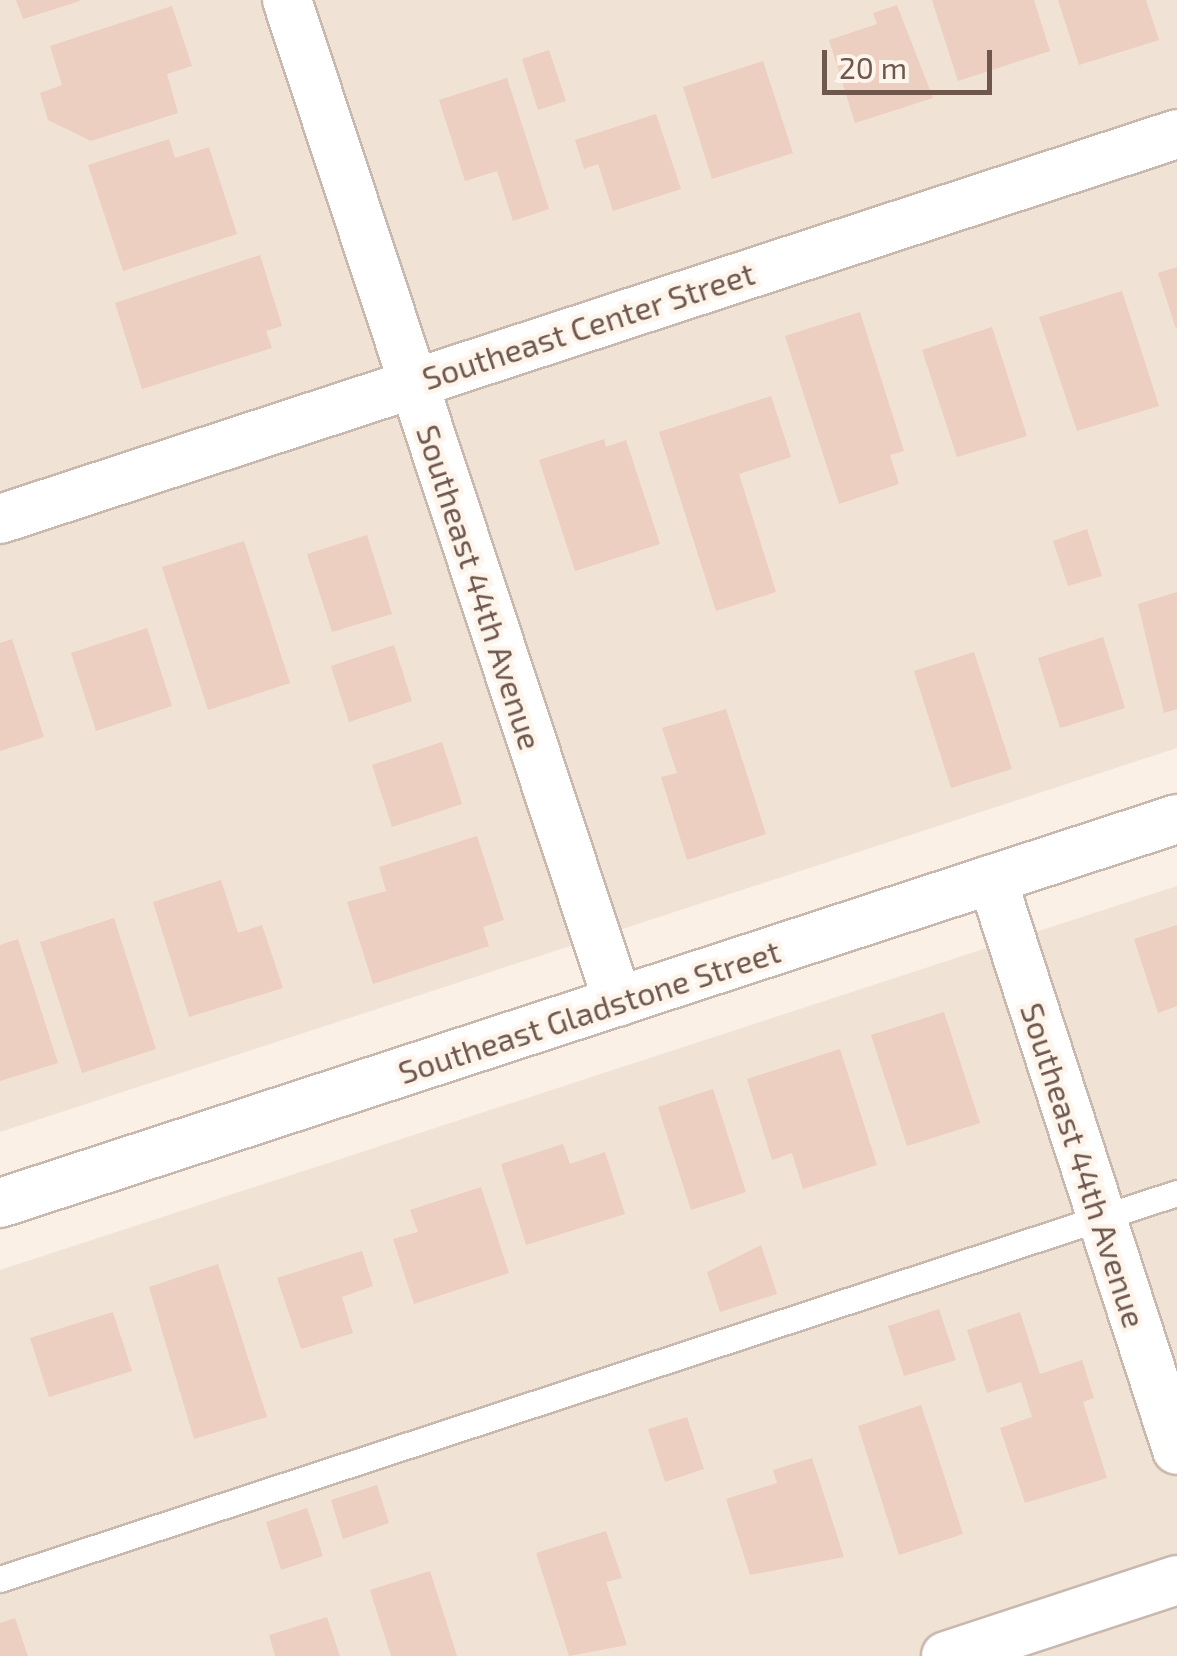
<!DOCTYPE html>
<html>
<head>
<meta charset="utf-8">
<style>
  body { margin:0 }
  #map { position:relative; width:1177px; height:1656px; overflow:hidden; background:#faf0e5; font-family:"Exo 2",sans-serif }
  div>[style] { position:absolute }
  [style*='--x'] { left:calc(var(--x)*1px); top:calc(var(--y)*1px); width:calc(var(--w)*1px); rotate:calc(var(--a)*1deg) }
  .residential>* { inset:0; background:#f0e2d4 }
  .building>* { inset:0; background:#eccfc0 }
  .roads { filter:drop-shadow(2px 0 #c9b8ad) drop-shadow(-2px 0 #c9b8ad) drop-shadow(0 2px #c9b8ad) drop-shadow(0 -2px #c9b8ad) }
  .lane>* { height:25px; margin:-12.5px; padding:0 12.5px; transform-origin:12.5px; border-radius:12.5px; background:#fff }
  .street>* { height:48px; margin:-24px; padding:0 24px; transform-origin:24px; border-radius:24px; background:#fff }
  span { translate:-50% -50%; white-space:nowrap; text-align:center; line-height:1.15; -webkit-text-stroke:9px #fdf5eb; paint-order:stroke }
  .street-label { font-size:32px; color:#6f574d }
  .scale { position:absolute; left:822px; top:50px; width:170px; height:45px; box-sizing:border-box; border:5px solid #6f574d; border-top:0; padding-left:12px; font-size:30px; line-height:35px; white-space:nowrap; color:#6f574d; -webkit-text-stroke:8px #fdf5eb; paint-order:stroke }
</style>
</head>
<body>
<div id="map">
  <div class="residential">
    <div style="clip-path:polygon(0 0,1177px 0,1177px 748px,0 1132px)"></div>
    <div style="clip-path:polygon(1177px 886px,1177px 1656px,0 1656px,0 1270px)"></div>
  </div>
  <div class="building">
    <div style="clip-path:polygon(16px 0,79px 0,80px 1px,23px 19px)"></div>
    <div style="clip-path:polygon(932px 0,1034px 0,1050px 51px,958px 81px)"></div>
    <div style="clip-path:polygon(1058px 0,1146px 0,1159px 40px,1079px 65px)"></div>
    <div style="clip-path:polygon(897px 5px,933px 98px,855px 123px,829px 40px,877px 24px,873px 13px)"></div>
    <div style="clip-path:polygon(172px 6px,192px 66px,167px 74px,178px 113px,91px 141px,48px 120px,40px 93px,62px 85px,50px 46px)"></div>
    <div style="clip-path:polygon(549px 50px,566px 101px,538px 110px,522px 59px)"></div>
    <div style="clip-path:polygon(763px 61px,793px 153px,712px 179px,683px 87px)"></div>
    <div style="clip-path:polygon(507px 78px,549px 209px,513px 221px,497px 171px,465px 181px,439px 100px)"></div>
    <div style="clip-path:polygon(656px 114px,681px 189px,613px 211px,598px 164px,584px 169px,575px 140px)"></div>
    <div style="clip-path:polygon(169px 139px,175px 158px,209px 147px,237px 234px,123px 271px,88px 165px)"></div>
    <div style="clip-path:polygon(260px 255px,282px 326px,266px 331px,272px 348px,142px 389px,115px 303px)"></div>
    <div style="clip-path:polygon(1177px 267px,1177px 328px,1176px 329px,1158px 273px)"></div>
    <div style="clip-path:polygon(1122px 291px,1159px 406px,1077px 431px,1039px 317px)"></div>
    <div style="clip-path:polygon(860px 312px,904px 451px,890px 455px,899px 484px,839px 504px,785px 336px)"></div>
    <div style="clip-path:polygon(992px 327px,1027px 436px,957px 457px,922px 350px)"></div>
    <div style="clip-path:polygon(771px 396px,791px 457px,739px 474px,776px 592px,716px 611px,659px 432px)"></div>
    <div style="clip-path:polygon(604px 439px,606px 447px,626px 440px,660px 544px,575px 571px,539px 460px)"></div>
    <div style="clip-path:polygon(1087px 529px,1102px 576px,1068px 586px,1053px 541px)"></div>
    <div style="clip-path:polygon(367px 535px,392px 614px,332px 632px,307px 554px)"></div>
    <div style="clip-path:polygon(244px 541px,290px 683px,208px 710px,162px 567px)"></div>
    <div style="clip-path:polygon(1177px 592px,1177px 709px,1164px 713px,1138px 604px)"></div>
    <div style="clip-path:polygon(147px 628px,172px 706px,96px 731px,71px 653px)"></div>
    <div style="clip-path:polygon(1103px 637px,1125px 708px,1060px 728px,1038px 658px)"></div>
    <div style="clip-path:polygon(12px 639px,44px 737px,0 751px,0 643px)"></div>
    <div style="clip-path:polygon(394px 645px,412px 701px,349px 722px,331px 666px)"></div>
    <div style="clip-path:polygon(974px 652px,1012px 769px,951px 788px,914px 671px)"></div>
    <div style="clip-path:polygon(726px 709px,766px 834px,687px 860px,661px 777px,677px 773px,662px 728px)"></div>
    <div style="clip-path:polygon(442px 742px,462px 804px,392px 827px,372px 765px)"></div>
    <div style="clip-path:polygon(477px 836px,504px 920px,483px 927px,489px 946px,373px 984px,347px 902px,386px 891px,379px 867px)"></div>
    <div style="clip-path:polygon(221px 880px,238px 933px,262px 925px,283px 988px,189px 1017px,153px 902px)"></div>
    <div style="clip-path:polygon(114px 918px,156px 1049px,82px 1073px,40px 942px)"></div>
    <div style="clip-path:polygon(1177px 925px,1177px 1006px,1158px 1013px,1134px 939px)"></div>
    <div style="clip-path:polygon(18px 939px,58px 1063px,0 1081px,0 945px)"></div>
    <div style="clip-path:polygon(944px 1012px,980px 1123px,907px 1146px,871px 1035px)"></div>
    <div style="clip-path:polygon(840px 1049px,877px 1165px,803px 1189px,792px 1153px,772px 1160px,747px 1079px)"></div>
    <div style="clip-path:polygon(713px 1089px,746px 1192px,691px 1210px,658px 1107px)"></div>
    <div style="clip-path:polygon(563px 1144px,570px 1164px,605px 1152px,625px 1214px,526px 1245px,501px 1164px)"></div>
    <div style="clip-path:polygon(481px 1187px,509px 1273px,414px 1304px,393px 1239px,418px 1232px,410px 1210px)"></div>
    <div style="clip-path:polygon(761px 1245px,777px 1294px,720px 1312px,707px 1272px)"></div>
    <div style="clip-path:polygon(362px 1251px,373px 1286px,342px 1297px,353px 1333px,301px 1349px,277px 1278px)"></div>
    <div style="clip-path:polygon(218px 1264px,267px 1417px,194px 1439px,149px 1287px)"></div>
    <div style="clip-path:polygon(939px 1309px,956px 1360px,904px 1376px,888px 1326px)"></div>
    <div style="clip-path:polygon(113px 1312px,132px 1371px,49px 1397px,30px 1338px)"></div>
    <div style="clip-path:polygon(1020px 1312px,1040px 1374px,1082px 1360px,1094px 1398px,1083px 1402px,1107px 1478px,1025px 1503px,1000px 1428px,1032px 1417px,1021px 1382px,987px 1393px,967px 1330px)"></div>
    <div style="clip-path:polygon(921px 1405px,963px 1534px,899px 1555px,858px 1426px)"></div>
    <div style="clip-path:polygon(687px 1417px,704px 1469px,665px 1482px,648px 1429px)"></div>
    <div style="clip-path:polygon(812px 1458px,844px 1557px,750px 1575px,726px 1499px,777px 1483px,773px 1470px)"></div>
    <div style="clip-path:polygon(377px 1485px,389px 1523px,343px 1539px,331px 1500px)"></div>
    <div style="clip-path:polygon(307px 1508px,323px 1556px,281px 1570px,266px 1522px)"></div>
    <div style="clip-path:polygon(606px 1531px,622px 1578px,606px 1582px,627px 1645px,569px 1656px,536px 1553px)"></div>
    <div style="clip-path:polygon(430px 1571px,457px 1656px,391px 1656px,370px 1590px)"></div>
    <div style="clip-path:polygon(327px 1617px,340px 1656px,275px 1656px,269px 1635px)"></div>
    <div style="clip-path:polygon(15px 1618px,28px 1656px,0 1656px,0 1623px)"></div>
  </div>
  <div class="roads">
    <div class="lane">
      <div style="--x:0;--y:1579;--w:1239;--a:-18.16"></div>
    </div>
    <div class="street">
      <div style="--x:287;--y:0;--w:1055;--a:71.72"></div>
      <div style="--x:0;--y:519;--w:1238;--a:-18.11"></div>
      <div style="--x:992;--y:879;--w:600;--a:72.05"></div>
      <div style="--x:0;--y:1203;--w:1238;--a:-18.07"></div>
      <div style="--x:946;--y:1656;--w:243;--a:-18.2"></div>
    </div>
  </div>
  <div class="street-label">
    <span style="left:588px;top:325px;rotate:-18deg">Southeast Center Street</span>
    <span style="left:480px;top:587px;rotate:72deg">Southeast 44th Avenue</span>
    <span style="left:589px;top:1011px;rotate:-18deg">Southeast Gladstone Street</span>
    <span style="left:1084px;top:1165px;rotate:72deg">Southeast 44th Avenue</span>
  </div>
  <div class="scale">20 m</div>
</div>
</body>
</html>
